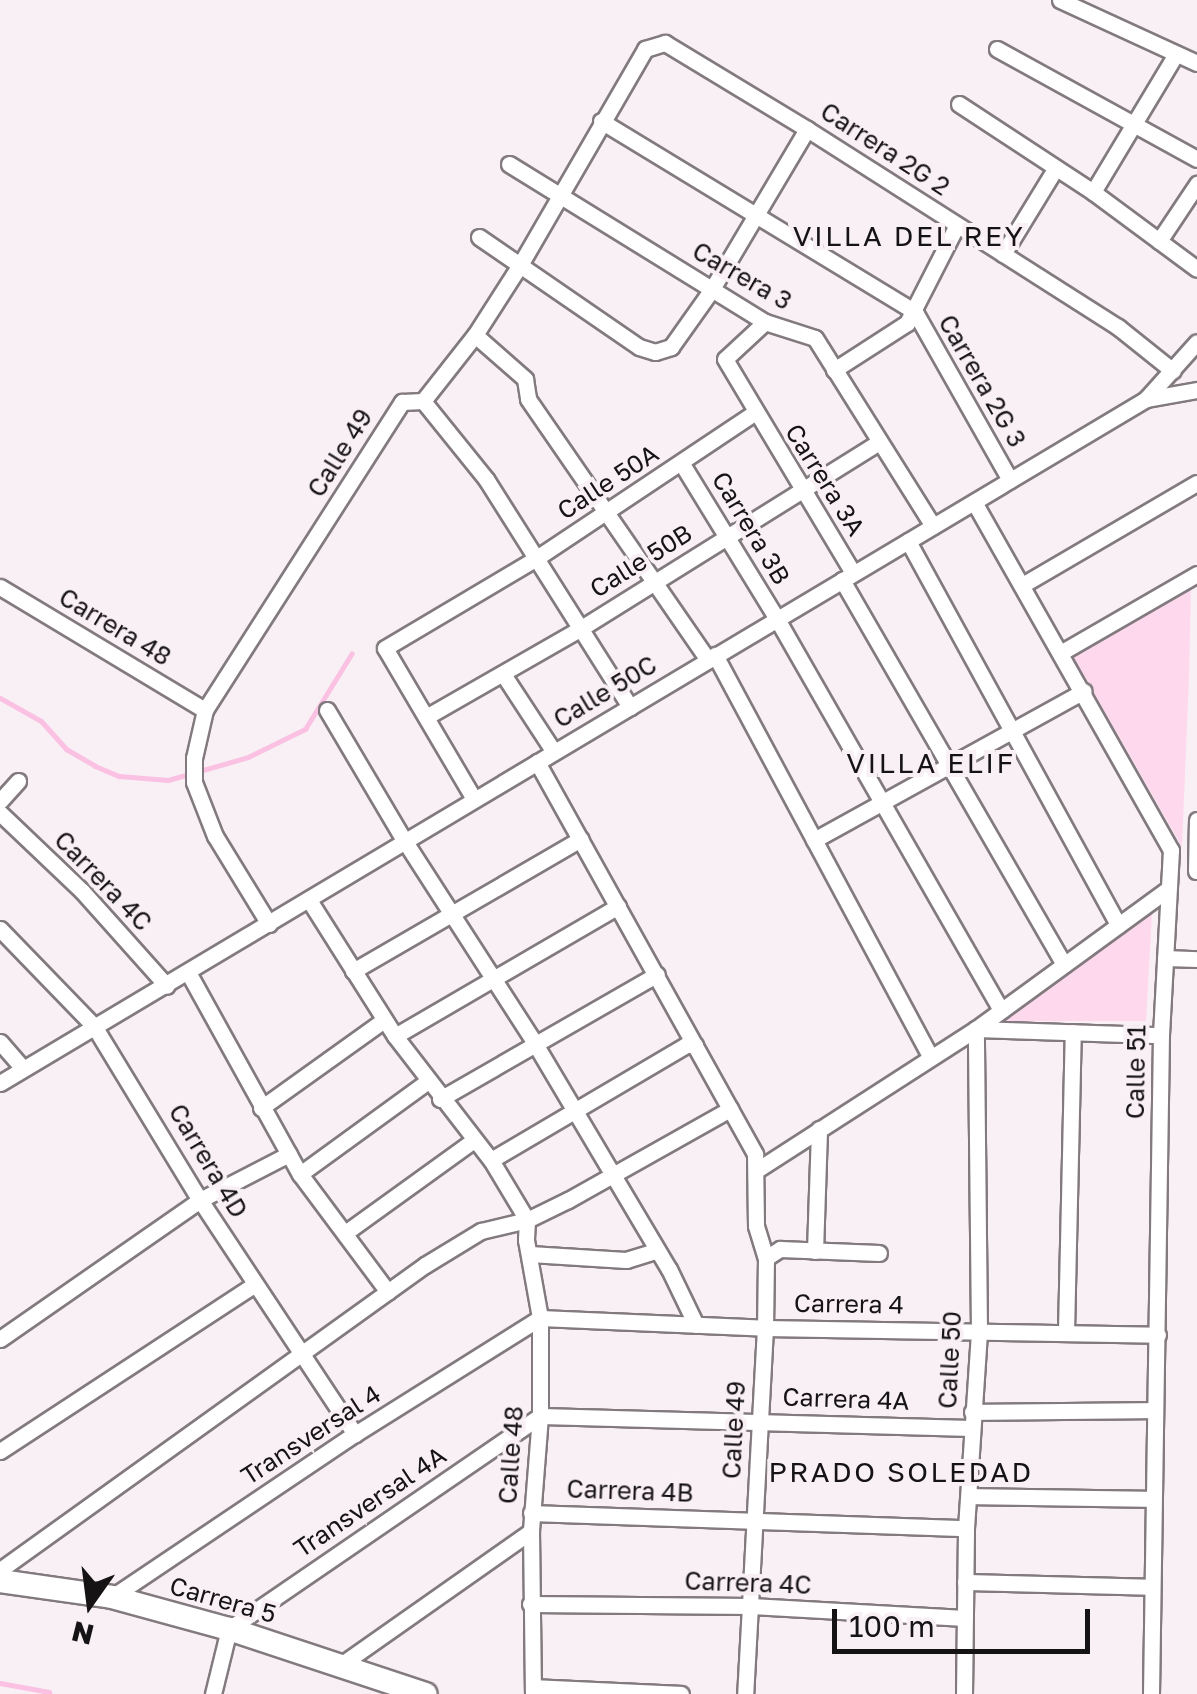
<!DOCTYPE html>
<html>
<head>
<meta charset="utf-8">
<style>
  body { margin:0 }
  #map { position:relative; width:1197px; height:1694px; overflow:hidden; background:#f9f0f5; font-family:"Golos Text",sans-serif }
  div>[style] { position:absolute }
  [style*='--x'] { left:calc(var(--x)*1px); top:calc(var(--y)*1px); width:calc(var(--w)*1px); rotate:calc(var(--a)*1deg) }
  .green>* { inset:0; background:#fed9ee }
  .stream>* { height:5px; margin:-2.5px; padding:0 2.5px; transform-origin:2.5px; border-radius:2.5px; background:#fac1e3 }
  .roads { filter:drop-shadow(2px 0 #827a7e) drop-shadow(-2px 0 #827a7e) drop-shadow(0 2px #827a7e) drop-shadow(0 -2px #827a7e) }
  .street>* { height:15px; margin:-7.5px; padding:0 7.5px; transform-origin:7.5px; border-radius:7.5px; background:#fff }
  .secondary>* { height:22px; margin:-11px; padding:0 11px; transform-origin:11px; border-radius:11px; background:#fff }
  span { translate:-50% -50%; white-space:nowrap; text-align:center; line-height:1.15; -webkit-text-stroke:8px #f9f0f5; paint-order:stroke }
  .street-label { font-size:25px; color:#161315 }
  .neighbourhood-label { font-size:28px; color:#161315; letter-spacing:2.5px }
  .north { position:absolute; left:40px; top:1554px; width:100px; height:100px; -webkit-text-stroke:8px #f9f0f5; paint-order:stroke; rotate:194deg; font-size:28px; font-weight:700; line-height:40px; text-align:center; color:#161315 }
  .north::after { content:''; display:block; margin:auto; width:35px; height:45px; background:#161315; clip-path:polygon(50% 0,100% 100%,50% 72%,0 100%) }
  .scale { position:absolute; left:832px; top:1609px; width:258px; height:45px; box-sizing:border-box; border:5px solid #161315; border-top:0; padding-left:12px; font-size:30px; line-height:35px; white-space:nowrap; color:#161315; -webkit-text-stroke:8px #f9f0f5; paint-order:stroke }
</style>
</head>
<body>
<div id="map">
  <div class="green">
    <div style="clip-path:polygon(1191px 587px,1189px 677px,1182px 847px,1072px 654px)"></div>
    <div style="clip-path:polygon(1152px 913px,1146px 1021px,1001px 1021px)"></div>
  </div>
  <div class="stream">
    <div style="--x:0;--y:698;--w:47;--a:29.3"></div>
    <div style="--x:41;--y:721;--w:38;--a:48"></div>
    <div style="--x:66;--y:749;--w:34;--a:30"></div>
    <div style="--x:95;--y:766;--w:26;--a:23"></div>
    <div style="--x:119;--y:776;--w:49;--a:4.7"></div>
    <div style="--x:168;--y:780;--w:83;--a:-16"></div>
    <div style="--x:248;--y:757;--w:64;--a:-26.2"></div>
    <div style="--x:305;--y:729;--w:89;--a:-58.3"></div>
    <div style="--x:0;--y:1683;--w:50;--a:10.4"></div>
  </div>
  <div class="roads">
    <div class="street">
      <div style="--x:1060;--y:0;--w:151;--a:24.7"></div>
      <div style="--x:997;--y:49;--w:228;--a:28.8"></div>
      <div style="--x:959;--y:104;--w:160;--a:33.3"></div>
      <div style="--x:1093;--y:192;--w:129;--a:36.5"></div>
      <div style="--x:601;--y:121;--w:368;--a:31.3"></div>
      <div style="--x:915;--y:312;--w:193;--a:60.5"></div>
      <div style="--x:509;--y:164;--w:301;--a:31.7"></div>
      <div style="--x:765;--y:322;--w:52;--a:17.7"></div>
      <div style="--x:815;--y:338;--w:222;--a:57.9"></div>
      <div style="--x:1093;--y:192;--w:161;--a:-59"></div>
      <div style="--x:479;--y:237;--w:194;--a:34.5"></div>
      <div style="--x:639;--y:347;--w:17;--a:17"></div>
      <div style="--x:655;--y:352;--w:17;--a:-17"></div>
      <div style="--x:671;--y:347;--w:71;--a:-54.7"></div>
      <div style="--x:712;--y:289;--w:186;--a:-59.3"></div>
      <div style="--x:1159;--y:241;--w:69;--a:-56.3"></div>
      <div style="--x:1003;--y:254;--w:100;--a:-58.5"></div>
      <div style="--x:765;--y:322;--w:54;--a:137.2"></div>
      <div style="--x:725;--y:359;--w:249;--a:59.1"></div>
      <div style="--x:475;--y:335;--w:67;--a:41.3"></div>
      <div style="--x:525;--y:379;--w:20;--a:81"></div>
      <div style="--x:528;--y:399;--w:317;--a:55.4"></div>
      <div style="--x:834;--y:370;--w:87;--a:-32.8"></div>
      <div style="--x:907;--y:323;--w:110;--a:-63"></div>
      <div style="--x:1146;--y:399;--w:52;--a:-10"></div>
      <div style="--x:423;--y:401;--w:100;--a:51.1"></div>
      <div style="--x:486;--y:479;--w:270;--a:57.7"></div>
      <div style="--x:682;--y:464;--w:182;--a:58.5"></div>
      <div style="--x:777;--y:619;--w:451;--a:60.2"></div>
      <div style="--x:974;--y:502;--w:400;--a:60.5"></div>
      <div style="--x:1171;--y:850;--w:185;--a:93.1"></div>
      <div style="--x:1161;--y:1035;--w:659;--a:90.87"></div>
      <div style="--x:908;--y:541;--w:438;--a:61.3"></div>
      <div style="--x:842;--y:580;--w:444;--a:60"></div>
      <div style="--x:1024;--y:584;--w:200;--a:-30.3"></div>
      <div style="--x:0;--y:587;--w:239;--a:31"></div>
      <div style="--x:1062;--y:652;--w:156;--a:-30"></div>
      <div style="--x:715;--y:655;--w:456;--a:61.8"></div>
      <div style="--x:503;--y:674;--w:93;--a:56.8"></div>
      <div style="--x:327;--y:710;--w:151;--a:59.4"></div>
      <div style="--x:404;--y:840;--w:240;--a:57.2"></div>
      <div style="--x:534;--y:1042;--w:264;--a:59.3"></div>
      <div style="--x:669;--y:1269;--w:62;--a:64.3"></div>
      <div style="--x:426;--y:717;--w:181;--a:-29.8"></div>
      <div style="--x:583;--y:627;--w:349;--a:-32"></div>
      <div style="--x:537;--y:762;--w:449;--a:60.9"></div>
      <div style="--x:755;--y:1154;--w:72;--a:89.2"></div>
      <div style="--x:756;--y:1226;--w:34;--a:73"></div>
      <div style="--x:766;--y:1258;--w:70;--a:90.8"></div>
      <div style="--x:765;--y:1328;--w:367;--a:93.1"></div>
      <div style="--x:474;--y:799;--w:175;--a:-120.5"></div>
      <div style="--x:385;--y:648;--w:174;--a:-30.7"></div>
      <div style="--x:535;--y:559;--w:263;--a:-33.7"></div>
      <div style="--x:0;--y:801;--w:27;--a:-48"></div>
      <div style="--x:0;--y:813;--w:113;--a:43.6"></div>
      <div style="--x:82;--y:891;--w:127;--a:48.2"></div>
      <div style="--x:814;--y:840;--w:308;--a:-28.9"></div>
      <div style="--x:1196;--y:871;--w:51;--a:-88.9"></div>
      <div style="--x:309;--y:900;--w:161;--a:57.7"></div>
      <div style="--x:395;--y:1036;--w:157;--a:52.3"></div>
      <div style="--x:491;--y:1160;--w:70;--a:59"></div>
      <div style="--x:527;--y:1220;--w:20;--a:93"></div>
      <div style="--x:526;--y:1240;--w:79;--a:79.8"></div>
      <div style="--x:540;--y:1318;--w:98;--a:90"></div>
      <div style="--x:540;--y:1416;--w:115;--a:94.5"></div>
      <div style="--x:531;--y:1531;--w:163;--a:89.3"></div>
      <div style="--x:269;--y:924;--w:103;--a:-121.5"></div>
      <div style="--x:215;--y:836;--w:58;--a:-111.3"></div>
      <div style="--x:194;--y:782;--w:24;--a:-90"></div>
      <div style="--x:194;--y:758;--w:49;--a:-77.1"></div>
      <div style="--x:205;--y:710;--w:366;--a:-57.4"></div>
      <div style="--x:402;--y:402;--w:21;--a:-3"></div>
      <div style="--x:423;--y:401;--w:84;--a:-51.8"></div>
      <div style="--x:475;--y:335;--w:83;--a:-57.3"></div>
      <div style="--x:520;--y:265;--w:250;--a:-59.9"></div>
      <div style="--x:645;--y:49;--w:21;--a:-17"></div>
      <div style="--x:665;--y:43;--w:166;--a:31.2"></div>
      <div style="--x:807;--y:129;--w:369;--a:32.5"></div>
      <div style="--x:1118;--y:327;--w:70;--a:38.7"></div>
      <div style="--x:0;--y:929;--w:135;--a:45.9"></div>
      <div style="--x:94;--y:1026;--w:204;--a:58.7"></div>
      <div style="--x:200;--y:1200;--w:281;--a:56.5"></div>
      <div style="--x:1165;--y:958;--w:32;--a:2"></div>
      <div style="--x:353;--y:971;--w:263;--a:-30.1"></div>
      <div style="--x:189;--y:974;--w:229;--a:61"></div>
      <div style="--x:300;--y:1174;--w:147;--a:53.3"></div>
      <div style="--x:395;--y:1036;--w:258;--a:-30.2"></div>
      <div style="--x:0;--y:1042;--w:35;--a:49"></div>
      <div style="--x:0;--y:1083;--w:1335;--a:-30.83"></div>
      <div style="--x:1146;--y:399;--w:76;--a:-48.2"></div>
      <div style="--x:440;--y:1099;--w:250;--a:-29.9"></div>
      <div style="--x:261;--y:1108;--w:151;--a:-35.6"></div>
      <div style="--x:491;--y:1160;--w:226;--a:-30.5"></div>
      <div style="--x:686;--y:1045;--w:9;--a:0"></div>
      <div style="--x:757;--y:1170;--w:260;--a:-32.8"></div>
      <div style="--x:976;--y:1029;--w:238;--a:-36.1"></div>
      <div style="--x:300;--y:1174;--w:158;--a:-36"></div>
      <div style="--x:345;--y:1233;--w:159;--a:-35.8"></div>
      <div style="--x:815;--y:1251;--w:122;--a:-88.1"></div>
      <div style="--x:530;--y:1254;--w:96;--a:3.6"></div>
      <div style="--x:626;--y:1260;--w:31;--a:-17"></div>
      <div style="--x:766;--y:1258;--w:17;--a:-33"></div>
      <div style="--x:780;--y:1249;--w:99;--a:2.3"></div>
      <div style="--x:1066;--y:1332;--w:300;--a:-88.7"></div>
      <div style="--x:0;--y:1339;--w:244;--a:-34.8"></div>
      <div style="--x:200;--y:1200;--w:100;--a:-27.3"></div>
      <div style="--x:972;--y:1412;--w:183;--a:-0.6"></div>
      <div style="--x:0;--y:1451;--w:305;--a:-33.2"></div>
      <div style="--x:971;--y:1496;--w:182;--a:0.9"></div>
      <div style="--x:531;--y:1513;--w:435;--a:2"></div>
      <div style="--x:0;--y:1570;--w:523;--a:-35.67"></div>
      <div style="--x:425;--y:1265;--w:66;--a:-31.3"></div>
      <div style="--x:481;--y:1231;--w:47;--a:-13.4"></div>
      <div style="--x:527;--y:1220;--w:46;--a:-26"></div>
      <div style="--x:568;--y:1200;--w:186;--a:-29.3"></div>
      <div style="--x:965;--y:1582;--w:186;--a:1.5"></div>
      <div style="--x:112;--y:1597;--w:293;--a:-33.9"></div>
      <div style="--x:355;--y:1434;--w:218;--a:-32.1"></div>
      <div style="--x:540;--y:1318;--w:225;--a:2.5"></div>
      <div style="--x:765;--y:1328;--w:393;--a:1"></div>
      <div style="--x:530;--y:1604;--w:221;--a:0.5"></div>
      <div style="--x:751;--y:1606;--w:214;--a:3.2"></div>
      <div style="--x:342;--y:1664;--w:231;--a:-35.1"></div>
      <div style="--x:533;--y:1687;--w:148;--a:2.7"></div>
      <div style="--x:213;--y:1694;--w:67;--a:-76.2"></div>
      <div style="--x:229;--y:1629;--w:377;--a:-34.4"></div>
      <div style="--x:540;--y:1416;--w:432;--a:1.6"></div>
      <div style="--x:964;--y:1694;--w:166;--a:-89.3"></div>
      <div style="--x:966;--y:1528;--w:198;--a:-86.2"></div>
      <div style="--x:979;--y:1330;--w:301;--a:-90.6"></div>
      <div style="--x:976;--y:1029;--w:185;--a:1.9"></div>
    </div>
    <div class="secondary">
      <div style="--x:0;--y:1581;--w:113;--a:8.1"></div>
      <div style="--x:112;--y:1597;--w:121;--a:15.3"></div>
      <div style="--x:229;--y:1629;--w:207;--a:18.3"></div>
    </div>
  </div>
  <div class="street-label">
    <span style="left:885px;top:149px;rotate:33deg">Carrera 2G 2</span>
    <span style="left:742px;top:276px;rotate:30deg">Carrera 3</span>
    <span style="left:982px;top:381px;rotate:60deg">Carrera 2G 3</span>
    <span style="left:340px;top:453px;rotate:-58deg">Calle 49</span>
    <span style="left:825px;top:480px;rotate:58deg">Carrera 3A</span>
    <span style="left:608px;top:482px;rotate:-33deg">Calle 50A</span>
    <span style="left:751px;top:528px;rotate:59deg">Carrera 3B</span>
    <span style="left:641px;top:561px;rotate:-32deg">Calle 50B</span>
    <span style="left:115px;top:627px;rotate:31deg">Carrera 48</span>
    <span style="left:605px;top:692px;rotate:-31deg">Calle 50C</span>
    <span style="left:103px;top:881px;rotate:46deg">Carrera 4C</span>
    <span style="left:1136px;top:1072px;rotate:-89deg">Calle 51</span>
    <span style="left:208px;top:1161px;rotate:59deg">Carrera 4D</span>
    <span style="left:849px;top:1304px;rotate:1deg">Carrera 4</span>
    <span style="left:950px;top:1360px;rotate:-87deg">Calle 50</span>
    <span style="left:846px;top:1399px;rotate:2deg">Carrera 4A</span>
    <span style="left:734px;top:1430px;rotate:-87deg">Calle 49</span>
    <span style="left:311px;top:1435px;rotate:-33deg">Transversal 4</span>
    <span style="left:511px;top:1455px;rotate:-86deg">Calle 48</span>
    <span style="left:630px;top:1491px;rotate:2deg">Carrera 4B</span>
    <span style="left:370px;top:1502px;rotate:-34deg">Transversal 4A</span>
    <span style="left:748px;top:1583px;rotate:2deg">Carrera 4C</span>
    <span style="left:223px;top:1600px;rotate:16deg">Carrera 5</span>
  </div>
  <div class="neighbourhood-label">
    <span style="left:909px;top:236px">VILLA DEL REY</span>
    <span style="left:931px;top:763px">VILLA ELIF</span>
    <span style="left:901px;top:1472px">PRADO SOLEDAD</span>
  </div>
  <div class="north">N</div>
  <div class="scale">100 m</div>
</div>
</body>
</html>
